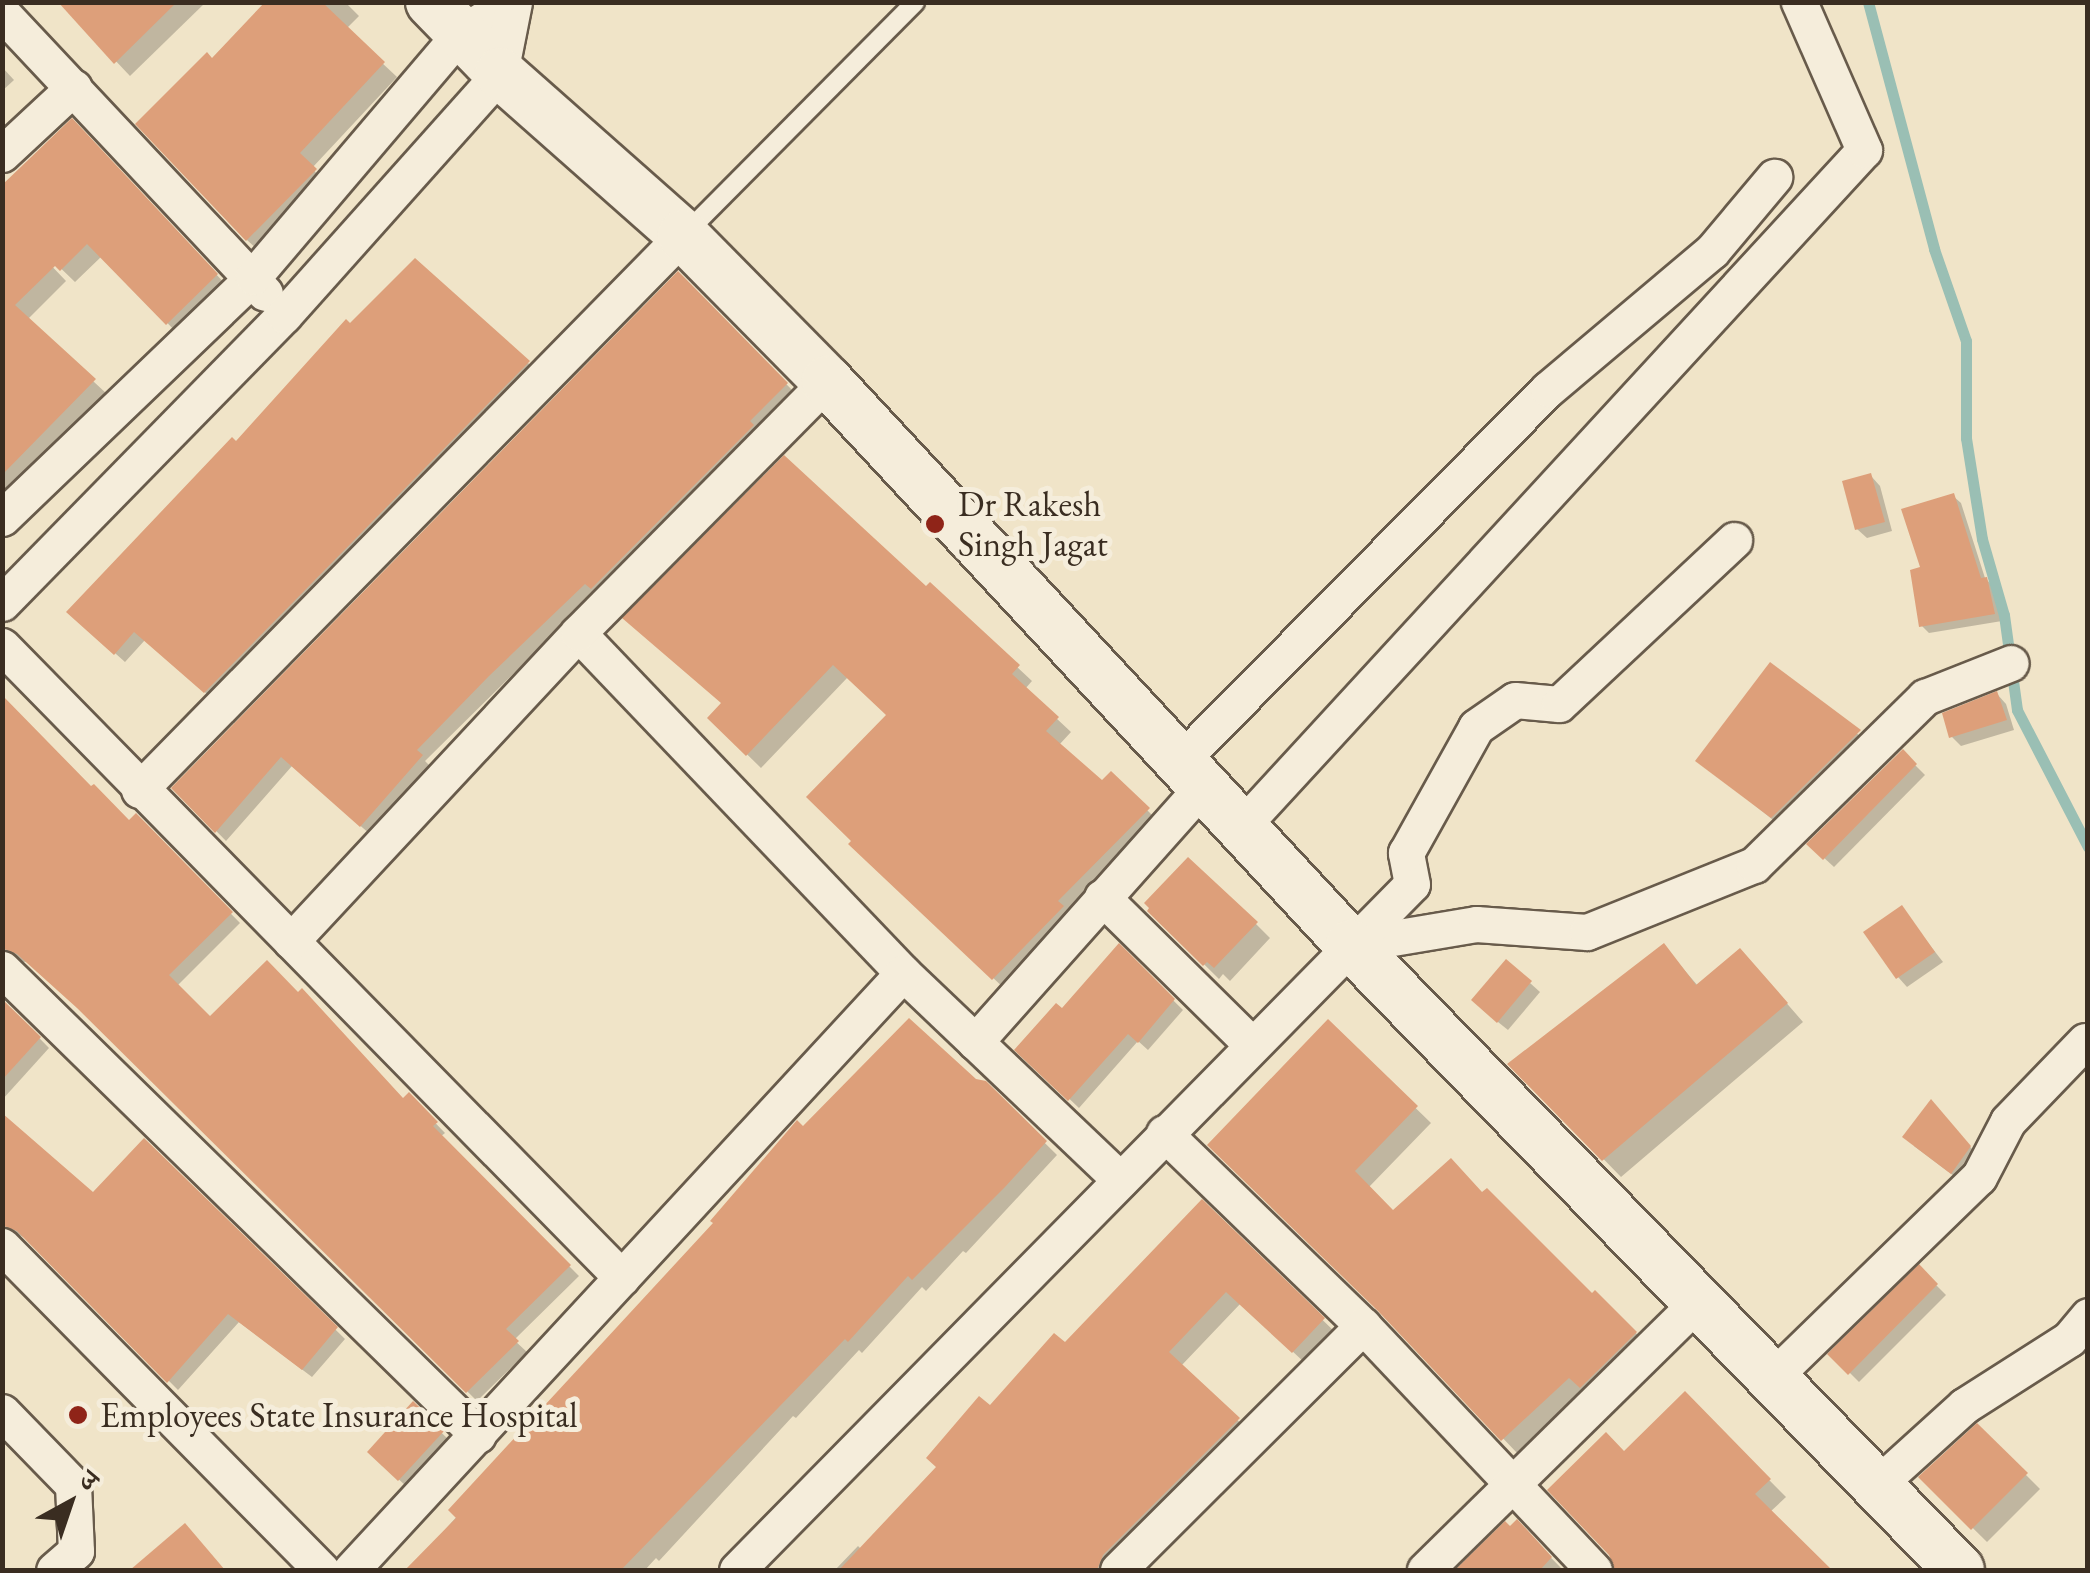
<!DOCTYPE html>
<html>
<head>
<meta charset="utf-8">
<style>
  body { margin:0 }
  #map { position:relative; width:2090px; height:1573px; overflow:hidden; background:#f0e4c8; font-family:"EB Garamond","Noto Serif Devanagari",serif }
  div>[style] { position:absolute }
  [style*='--x'] { left:calc(var(--x)*1px); top:calc(var(--y)*1px); width:calc(var(--w)*1px); rotate:calc(var(--a)*1deg) }
  .shadow>* { inset:0; background:#0003 }
  .stream>* { height:11px; margin:-5.5px; padding:0 5.5px; transform-origin:5.5px; border-radius:5.5px; background:#9abfb4 }
  .building>* { inset:0; background:#dd9f7a }
  .roads { filter:drop-shadow(2px 0 #685b4b) drop-shadow(-2px 0 #685b4b) drop-shadow(0 2px #685b4b) drop-shadow(0 -2px #685b4b) }
  .lane>* { height:18px; margin:-9px; padding:0 9px; transform-origin:9px; border-radius:9px; background:#f5eddb }
  .street>* { height:35px; margin:-17.5px; padding:0 17.5px; transform-origin:17.5px; border-radius:17.5px; background:#f5eddb }
  .secondary>* { height:50px; margin:-25px; padding:0 25px; transform-origin:25px; border-radius:25px; background:#f5eddb }
  .dots>* { width:28px; height:28px; translate:-50% -50%; box-sizing:border-box; border:5px solid #f5eddb; border-radius:50% }
  span { translate:-50% -50%; white-space:nowrap; text-align:center; line-height:1.15; -webkit-text-stroke:10px #f5eddb; paint-order:stroke }
  .poi-label { font-size:35px; color:#3a2d21 }
  .left { translate:0 -50%; text-align:left }
  .frame { position:absolute; inset:0; border:5px solid #3a2d21; pointer-events:none }
  .north { position:absolute; left:20px; top:1453px; width:100px; height:100px; -webkit-text-stroke:8px #f5eddb; paint-order:stroke; rotate:40deg; font-size:28px; font-weight:700; line-height:40px; text-align:center; color:#3a2d21 }
  .north::after { content:''; display:block; margin:auto; width:35px; height:45px; background:#3a2d21; clip-path:polygon(50% 0,100% 100%,50% 72%,0 100%) }
</style>
</head>
<body>
<div id="map">
  <div class="shadow">
    <div style="clip-path:polygon(60px 2px,206px 2px,130px 76px)"></div>
    <div style="clip-path:polygon(268px 2px,345px 2px,359px 16px,346px 29px,397px 77px,312px 168px,327px 186px,261px 253px,247px 240px,212px 61px)"></div>
    <div style="clip-path:polygon(2px 67px,14px 80px,2px 91px)"></div>
    <div style="clip-path:polygon(85px 135px,230px 289px,181px 337px,102px 256px,75px 282px,47px 255px,44px 258px,66px 281px,27px 320px,107px 394px,2px 505px,2px 189px)"></div>
    <div style="clip-path:polygon(678px 274px,796px 394px,425px 761px,431px 767px,371px 835px,292px 766px,226px 841px,174px 788px)"></div>
    <div style="clip-path:polygon(528px 363px,537px 372px,215px 701px,145px 640px,125px 662px,79px 621px,237px 445px)"></div>
    <div style="clip-path:polygon(1871px 476px,1880px 486px,1892px 531px,1867px 538px,1857px 529px)"></div>
    <div style="clip-path:polygon(1953px 496px,1961px 503px,1985px 578px,1994px 587px,2002px 621px,1929px 633px,1922px 626px,1923px 569px)"></div>
    <div style="clip-path:polygon(930px 585px,1032px 681px,1025px 689px,1071px 732px,1059px 745px,1102px 783px,1111px 774px,1161px 824px,1007px 991px,865px 857px,889px 715px,848px 677px,761px 768px,710px 718px)"></div>
    <div style="clip-path:polygon(1770px 666px,1873px 746px,1787px 831px,1699px 761px)"></div>
    <div style="clip-path:polygon(1997px 694px,2006px 704px,2014px 730px,1961px 746px,1952px 737px)"></div>
    <div style="clip-path:polygon(2px 696px,91px 790px,129px 824px,136px 817px,240px 923px,177px 986px,210px 1020px,418px 1105px,445px 1133px,440px 1137px,579px 1276px,514px 1340px,527px 1352px,477px 1401px,90px 1017px,28px 962px,2px 961px)"></div>
    <div style="clip-path:polygon(1902px 752px,1925px 775px,1834px 867px,1809px 844px)"></div>
    <div style="clip-path:polygon(1901px 908px,1943px 962px,1907px 987px,1898px 977px)"></div>
    <div style="clip-path:polygon(1150px 911px,1256px 924px,1270px 938px,1230px 981px,1223px 974px,1219px 979px)"></div>
    <div style="clip-path:polygon(1664px 946px,1698px 986px,1757px 969px,1803px 1022px,1621px 1177px,1511px 1064px)"></div>
    <div style="clip-path:polygon(1119px 947px,1183px 1010px,1148px 1050px,1138px 1041px,1079px 1108px,1018px 1050px,1062px 1012px)"></div>
    <div style="clip-path:polygon(1530px 983px,1540px 992px,1508px 1030px,1483px 1010px)"></div>
    <div style="clip-path:polygon(2px 1000px,49px 1048px,2px 1100px)"></div>
    <div style="clip-path:polygon(1328px 1023px,1431px 1123px,1368px 1188px,1393px 1214px,1592px 1297px,1595px 1293px,1651px 1348px,1518px 1454px,1386px 1316px,1210px 1145px)"></div>
    <div style="clip-path:polygon(975px 1081px,985px 1084px,1057px 1155px,966px 1253px,963px 1251px,926px 1291px,922px 1287px,862px 1353px,859px 1350px,796px 1418px,793px 1416px,659px 1561px,656px 1558px,645px 1570px,409px 1570px,803px 1129px)"></div>
    <div style="clip-path:polygon(1940px 1112px,1979px 1157px,1962px 1182px,1914px 1146px)"></div>
    <div style="clip-path:polygon(2px 1116px,93px 1196px,144px 1141px,345px 1339px,312px 1377px,239px 1322px,178px 1390px,29px 1240px,2px 1226px)"></div>
    <div style="clip-path:polygon(1202px 1203px,1336px 1333px,1306px 1364px,1241px 1303px,1181px 1366px,1251px 1433px,1114px 1570px,835px 1570px,858px 1546px,862px 1550px,990px 1408px,1065px 1346px)"></div>
    <div style="clip-path:polygon(1919px 1268px,1946px 1295px,1859px 1382px,1831px 1354px)"></div>
    <div style="clip-path:polygon(1685px 1395px,1786px 1497px,1770px 1512px,1828px 1570px,1616px 1570px,1612px 1555px,1624px 1454px)"></div>
    <div style="clip-path:polygon(413px 1405px,451px 1442px,409px 1489px,370px 1452px)"></div>
    <div style="clip-path:polygon(1977px 1426px,2040px 1489px,1987px 1542px,1921px 1477px)"></div>
    <div style="clip-path:polygon(1517px 1523px,1563px 1570px,1458px 1570px,1505px 1524px,1510px 1529px)"></div>
  </div>
  <div class="stream">
    <div style="--x:1868;--y:2;--w:256;--a:75"></div>
    <div style="--x:1934;--y:249;--w:97;--a:70.8"></div>
    <div style="--x:1966;--y:341;--w:97;--a:90"></div>
    <div style="--x:1966;--y:438;--w:102;--a:81"></div>
    <div style="--x:1982;--y:539;--w:79;--a:73.9"></div>
    <div style="--x:2004;--y:615;--w:96;--a:82.2"></div>
    <div style="--x:2017;--y:710;--w:154;--a:62.6"></div>
  </div>
  <div class="building">
    <div style="clip-path:polygon(58px 2px,177px 2px,114px 64px)"></div>
    <div style="clip-path:polygon(265px 2px,322px 2px,385px 62px,300px 153px,317px 169px,246px 241px,135px 124px,207px 52px,212px 58px)"></div>
    <div style="clip-path:polygon(72px 118px,218px 274px,166px 325px,87px 244px,60px 271px,55px 266px,15px 305px,96px 379px,2px 475px,2px 185px)"></div>
    <div style="clip-path:polygon(415px 258px,530px 361px,204px 693px,134px 632px,114px 655px,66px 612px,232px 437px,236px 441px,346px 319px,350px 323px)"></div>
    <div style="clip-path:polygon(678px 271px,788px 383px,750px 421px,754px 425px,591px 589px,585px 584px,489px 676px,417px 750px,423px 755px,360px 827px,281px 757px,215px 833px,171px 788px)"></div>
    <div style="clip-path:polygon(784px 455px,926px 586px,930px 582px,1020px 665px,1012px 674px,1059px 717px,1046px 731px,1102px 780px,1111px 771px,1150px 808px,1058px 901px,1064px 906px,992px 980px,848px 844px,851px 841px,806px 797px,886px 715px,833px 665px,746px 756px,707px 718px,721px 703px,622px 618px)"></div>
    <div style="clip-path:polygon(1871px 473px,1885px 522px,1855px 530px,1842px 481px)"></div>
    <div style="clip-path:polygon(1954px 493px,1981px 578px,1987px 577px,1995px 614px,1919px 627px,1910px 570px,1920px 567px,1901px 509px)"></div>
    <div style="clip-path:polygon(1770px 662px,1861px 730px,1771px 818px,1695px 761px)"></div>
    <div style="clip-path:polygon(1997px 691px,2007px 720px,1949px 738px,1942px 713px)"></div>
    <div style="clip-path:polygon(2px 695px,91px 786px,94px 784px,129px 820px,136px 813px,233px 912px,169px 975px,210px 1016px,267px 960px,298px 992px,302px 988px,403px 1098px,409px 1092px,438px 1122px,433px 1126px,571px 1265px,506px 1329px,519px 1341px,466px 1393px,77px 1008px,17px 954px,2px 948px)"></div>
    <div style="clip-path:polygon(1903px 749px,1917px 764px,1823px 860px,1806px 844px)"></div>
    <div style="clip-path:polygon(1188px 857px,1258px 922px,1214px 968px,1207px 962px,1203px 966px,1147px 911px,1149px 908px,1144px 903px)"></div>
    <div style="clip-path:polygon(1902px 905px,1935px 952px,1896px 979px,1863px 932px)"></div>
    <div style="clip-path:polygon(1119px 943px,1175px 999px,1138px 1043px,1128px 1034px,1068px 1101px,1014px 1050px,1056px 1003px,1062px 1008px)"></div>
    <div style="clip-path:polygon(1664px 943px,1696px 985px,1740px 948px,1788px 1003px,1602px 1161px,1507px 1064px)"></div>
    <div style="clip-path:polygon(1506px 959px,1532px 981px,1497px 1023px,1471px 1000px)"></div>
    <div style="clip-path:polygon(2px 999px,41px 1037px,2px 1080px)"></div>
    <div style="clip-path:polygon(909px 1018px,976px 1079px,986px 1081px,1047px 1141px,1005px 1187px,912px 1280px,908px 1276px,848px 1342px,845px 1339px,621px 1570px,405px 1570px,456px 1518px,448px 1510px,713px 1223px,710px 1221px,797px 1120px,803px 1126px)"></div>
    <div style="clip-path:polygon(1328px 1019px,1418px 1106px,1355px 1171px,1393px 1210px,1451px 1158px,1482px 1192px,1487px 1188px,1592px 1293px,1595px 1290px,1637px 1332px,1580px 1388px,1569px 1378px,1501px 1441px,1378px 1311px,1207px 1145px)"></div>
    <div style="clip-path:polygon(1931px 1099px,1971px 1146px,1951px 1174px,1902px 1137px)"></div>
    <div style="clip-path:polygon(2px 1113px,93px 1192px,144px 1138px,338px 1327px,302px 1370px,228px 1314px,167px 1383px,17px 1231px,2px 1225px)"></div>
    <div style="clip-path:polygon(1202px 1199px,1325px 1318px,1292px 1353px,1226px 1292px,1169px 1352px,1240px 1418px,1103px 1555px,1097px 1570px,839px 1570px,936px 1467px,926px 1458px,979px 1396px,990px 1405px,1054px 1333px,1065px 1342px)"></div>
    <div style="clip-path:polygon(1919px 1264px,1938px 1284px,1848px 1375px,1827px 1354px)"></div>
    <div style="clip-path:polygon(1685px 1391px,1771px 1479px,1755px 1494px,1832px 1570px,1615px 1570px,1609px 1555px,1547px 1490px,1606px 1432px,1624px 1451px)"></div>
    <div style="clip-path:polygon(413px 1401px,444px 1431px,398px 1481px,367px 1452px)"></div>
    <div style="clip-path:polygon(1977px 1423px,2028px 1473px,1971px 1530px,1918px 1477px)"></div>
    <div style="clip-path:polygon(1517px 1519px,1552px 1557px,1540px 1570px,1455px 1570px,1505px 1521px,1510px 1526px)"></div>
    <div style="clip-path:polygon(185px 1523px,225px 1570px,130px 1570px)"></div>
  </div>
  <div class="roads">
    <div class="lane">
      <div style="--x:684;--y:235;--w:328;--a:-45.2"></div>
    </div>
    <div class="street">
      <div style="--x:2;--y:13;--w:384;--a:46.8"></div>
      <div style="--x:2;--y:154;--w:98;--a:-42.9"></div>
      <div style="--x:2;--y:518;--w:348;--a:-43.8"></div>
      <div style="--x:253;--y:277;--w:321;--a:-49.6"></div>
      <div style="--x:461;--y:33;--w:59;--a:-31.8"></div>
      <div style="--x:2;--y:603;--w:403;--a:-45.6"></div>
      <div style="--x:284;--y:315;--w:324;--a:-48.2"></div>
      <div style="--x:500;--y:73;--w:72;--a:-78.8"></div>
      <div style="--x:578;--y:633;--w:470;--a:46.3"></div>
      <div style="--x:903;--y:973;--w:300;--a:43.6"></div>
      <div style="--x:2;--y:646;--w:885;--a:45.55"></div>
      <div style="--x:1180;--y:761;--w:523;--a:-45.31"></div>
      <div style="--x:1548;--y:389;--w:214;--a:-40.1"></div>
      <div style="--x:1712;--y:251;--w:97;--a:-50"></div>
      <div style="--x:139;--y:790;--w:777;--a:-45.57"></div>
      <div style="--x:1241;--y:827;--w:920;--a:-47.38"></div>
      <div style="--x:1864;--y:150;--w:162;--a:-113.7"></div>
      <div style="--x:1102;--y:897;--w:211;--a:44.6"></div>
      <div style="--x:291;--y:941;--w:421;--a:-47"></div>
      <div style="--x:578;--y:633;--w:354;--a:-45.3"></div>
      <div style="--x:1351;--y:945;--w:127;--a:-9.5"></div>
      <div style="--x:1476;--y:924;--w:111;--a:4.1"></div>
      <div style="--x:1587;--y:932;--w:180;--a:-21.9"></div>
      <div style="--x:1754;--y:865;--w:240;--a:-44.5"></div>
      <div style="--x:1925;--y:697;--w:92;--a:-21.6"></div>
      <div style="--x:2;--y:969;--w:666;--a:44.39"></div>
      <div style="--x:975;--y:1042;--w:343;--a:-48.3"></div>
      <div style="--x:1164;--y:1133;--w:277;--a:44.1"></div>
      <div style="--x:1363;--y:1326;--w:336;--a:46.6"></div>
      <div style="--x:2;--y:1246;--w:455;--a:45.4"></div>
      <div style="--x:1773;--y:1377;--w:287;--a:-44.2"></div>
      <div style="--x:1979;--y:1177;--w:63;--a:-62.6"></div>
      <div style="--x:2008;--y:1121;--w:111;--a:-46.1"></div>
      <div style="--x:2;--y:1412;--w:102;--a:45.8"></div>
      <div style="--x:73;--y:1485;--w:66;--a:87.4"></div>
      <div style="--x:76;--y:1551;--w:29;--a:139"></div>
      <div style="--x:1877;--y:1485;--w:118;--a:-42.2"></div>
      <div style="--x:1964;--y:1406;--w:125;--a:-32.5"></div>
      <div style="--x:2069;--y:1339;--w:30;--a:-50"></div>
      <div style="--x:351;--y:1570;--w:813;--a:-47.24"></div>
      <div style="--x:737;--y:1570;--w:962;--a:-45.46"></div>
      <div style="--x:1412;--y:884;--w:32;--a:-101"></div>
      <div style="--x:1406;--y:853;--w:144;--a:-60.9"></div>
      <div style="--x:1476;--y:727;--w:47;--a:-34.7"></div>
      <div style="--x:1515;--y:700;--w:44;--a:5.2"></div>
      <div style="--x:1559;--y:704;--w:240;--a:-43.1"></div>
      <div style="--x:1118;--y:1570;--w:346;--a:-44.9"></div>
      <div style="--x:1425;--y:1570;--w:384;--a:-44.5"></div>
    </div>
    <div class="secondary">
      <div style="--x:431;--y:2;--w:99;--a:45.8"></div>
      <div style="--x:500;--y:73;--w:244;--a:41.5"></div>
      <div style="--x:683;--y:235;--w:205;--a:45.4"></div>
      <div style="--x:827;--y:381;--w:770;--a:47.11"></div>
      <div style="--x:1351;--y:945;--w:872;--a:45.79"></div>
    </div>
  </div>
  <div class="dots">
    <div style="left:935px;top:524px;background:#8f2418"></div>
    <div style="left:78px;top:1415px;background:#8f2418"></div>
  </div>
  <div class="poi-label">
    <span class="left" style="left:958px;top:524px">Dr Rakesh<br>Singh Jagat</span>
    <span class="left" style="left:100px;top:1415px">Employees State Insurance Hospital</span>
  </div>
  <div class="frame"></div>
  <div class="north">उ</div>
</div>
</body>
</html>
